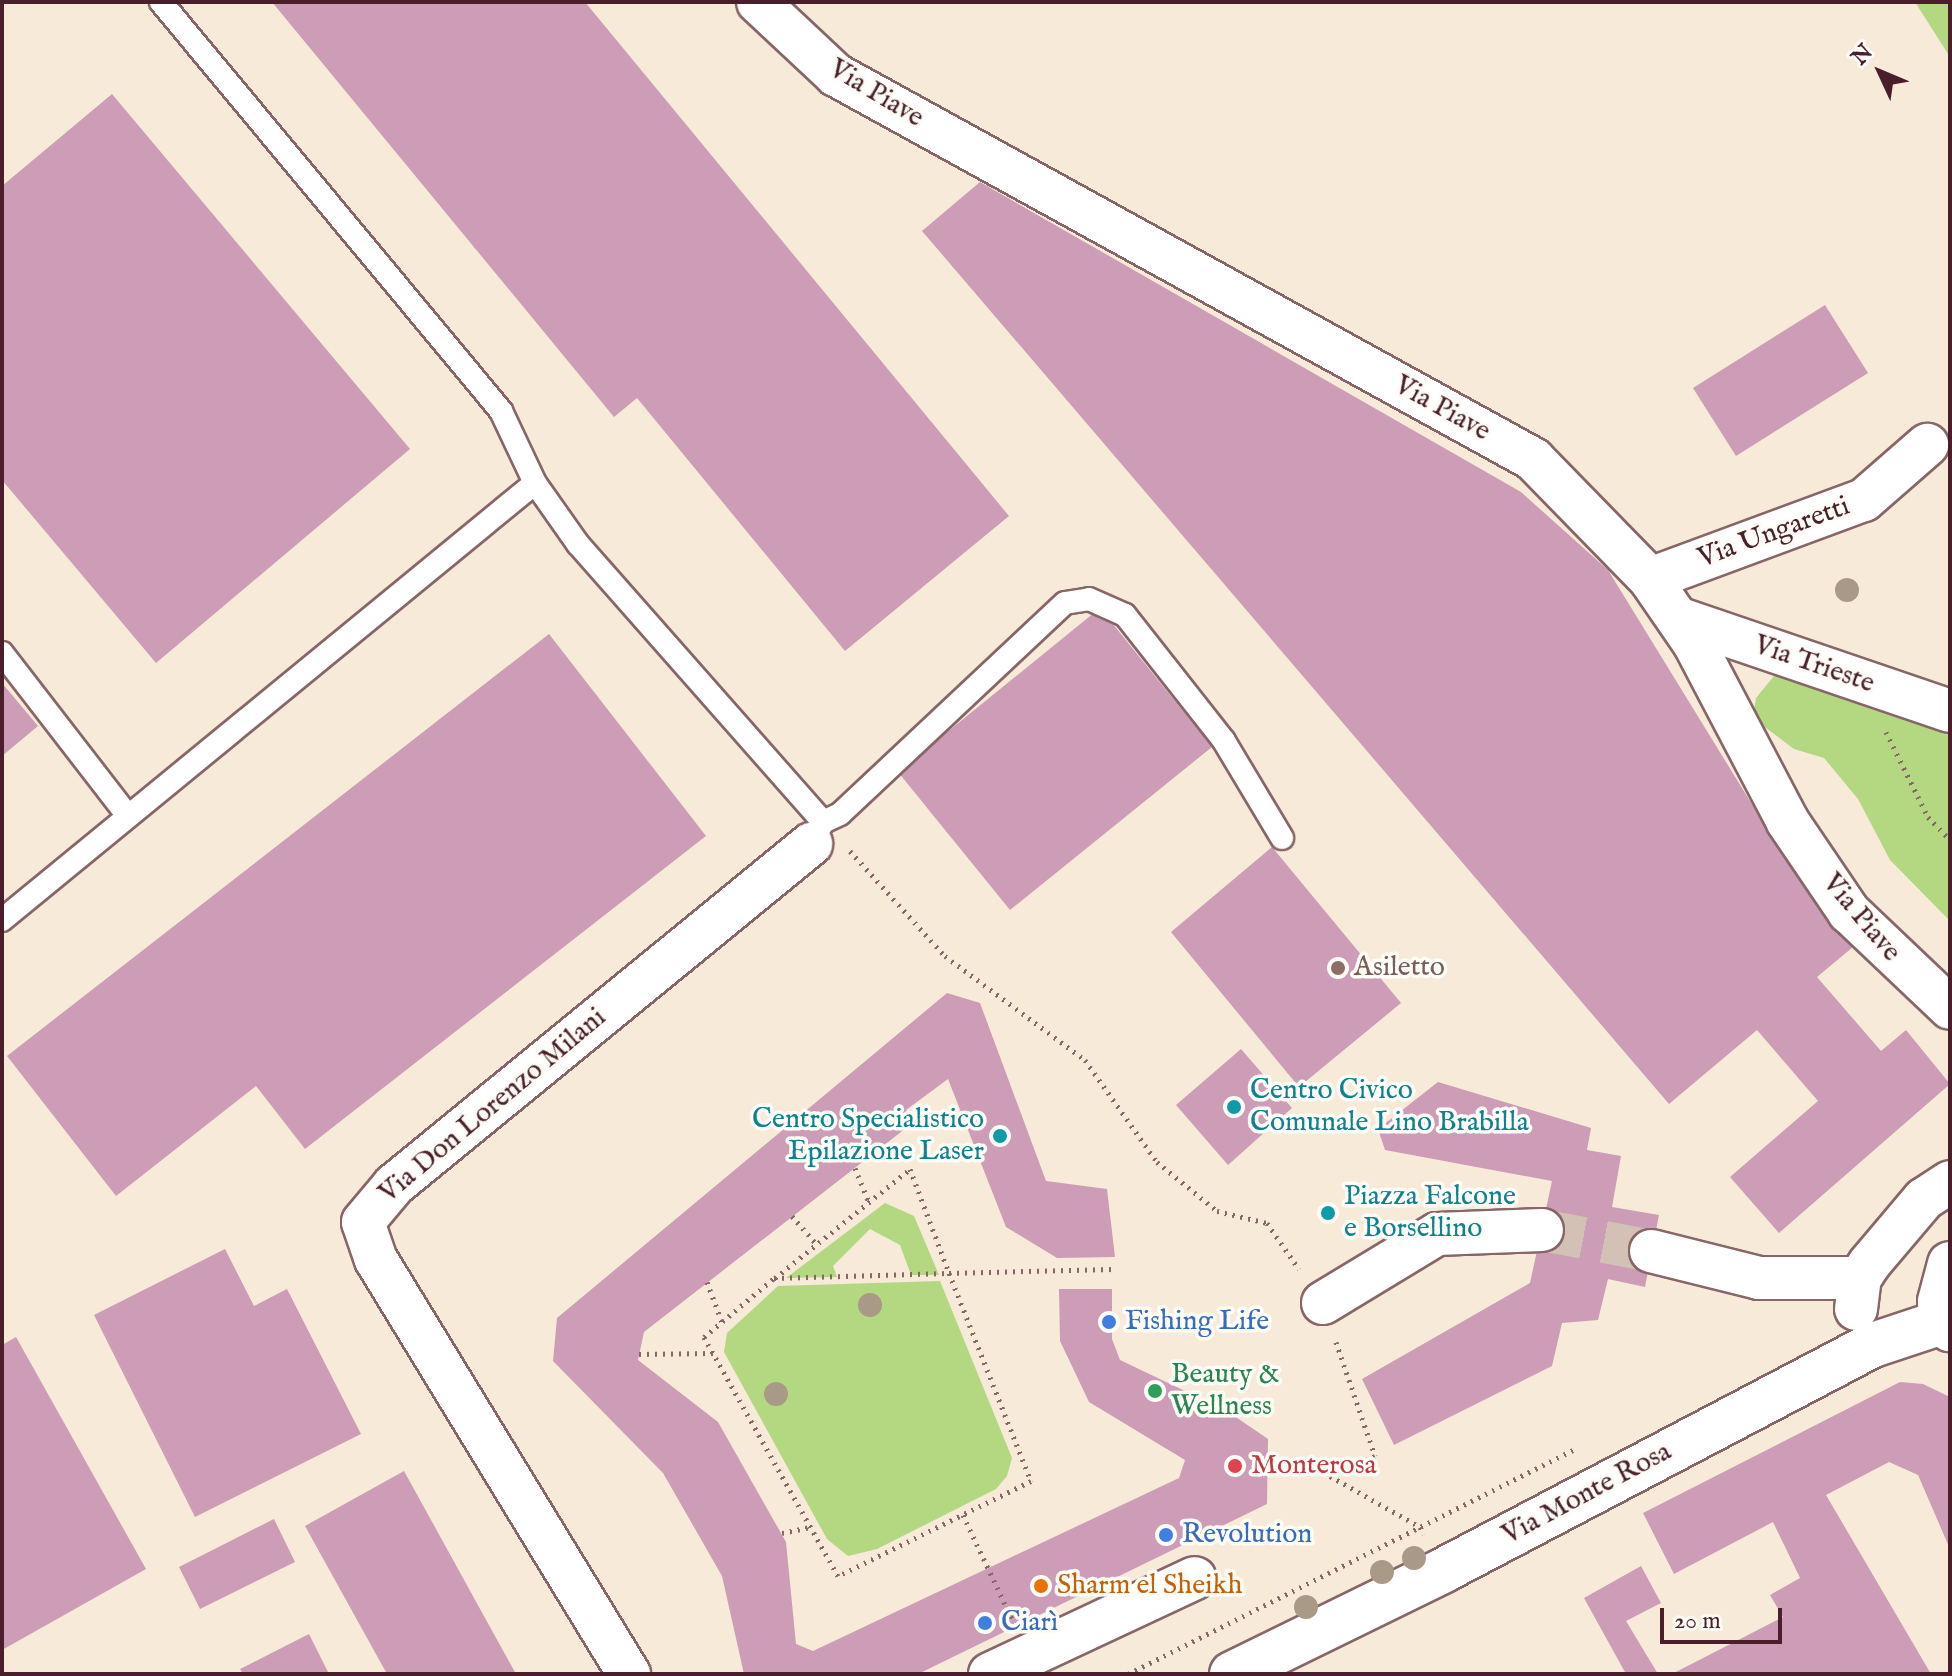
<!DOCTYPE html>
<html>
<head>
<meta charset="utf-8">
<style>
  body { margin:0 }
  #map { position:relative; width:1952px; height:1676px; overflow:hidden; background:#f7ead8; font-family:"IM FELL English",serif }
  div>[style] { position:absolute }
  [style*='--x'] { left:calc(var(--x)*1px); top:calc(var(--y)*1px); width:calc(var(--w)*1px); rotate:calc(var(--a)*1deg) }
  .green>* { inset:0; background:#b3d881 }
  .building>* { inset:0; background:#cd9cb7 }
  .street-tunnel>* { height:42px; margin-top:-21px; transform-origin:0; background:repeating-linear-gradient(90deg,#d4c1b5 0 42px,transparent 0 63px) }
  .path>* { height:5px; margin-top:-2.5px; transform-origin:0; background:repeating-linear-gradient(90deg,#876668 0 2px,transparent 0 8px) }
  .roads { filter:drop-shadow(2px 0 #876668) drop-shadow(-2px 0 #876668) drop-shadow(0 2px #876668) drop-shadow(0 -2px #876668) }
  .lane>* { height:22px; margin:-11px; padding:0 11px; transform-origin:11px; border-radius:11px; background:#fff }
  .street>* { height:42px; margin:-21px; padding:0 21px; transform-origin:21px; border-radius:21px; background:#fff }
  .secondary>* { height:44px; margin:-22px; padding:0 22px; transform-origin:22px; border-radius:22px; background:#fff }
  .trees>* { width:24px; height:24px; margin:-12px; border-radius:50%; background:#a99987 }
  .dots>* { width:22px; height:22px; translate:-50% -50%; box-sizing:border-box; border:4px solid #fdfcf7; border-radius:50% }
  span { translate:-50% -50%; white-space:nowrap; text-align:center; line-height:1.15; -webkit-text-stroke:7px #fdfcf7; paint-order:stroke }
  .street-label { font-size:28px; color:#4a1f2b }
  .education-label { font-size:28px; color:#785e54 }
  .left { translate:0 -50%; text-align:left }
  .culture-label { font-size:28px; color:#0d838f }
  .right { translate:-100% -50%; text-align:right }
  .shop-label { font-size:28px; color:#366cbe }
  .leisure-label { font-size:28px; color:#27864d }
  .health-label { font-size:28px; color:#be3a42 }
  .food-label { font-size:28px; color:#c56008 }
  .frame { position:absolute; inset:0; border:4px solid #4a1f2b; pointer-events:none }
  .north { position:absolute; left:1840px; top:32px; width:80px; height:80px; -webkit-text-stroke:6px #fdfcf7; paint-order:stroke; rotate:314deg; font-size:22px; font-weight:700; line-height:32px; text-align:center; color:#4a1f2b }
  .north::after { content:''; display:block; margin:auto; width:28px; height:36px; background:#4a1f2b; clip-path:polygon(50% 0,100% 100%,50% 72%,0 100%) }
  .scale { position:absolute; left:1660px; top:1608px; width:122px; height:36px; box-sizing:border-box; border:4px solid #4a1f2b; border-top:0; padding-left:10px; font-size:24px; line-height:28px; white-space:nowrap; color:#4a1f2b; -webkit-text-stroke:6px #fdfcf7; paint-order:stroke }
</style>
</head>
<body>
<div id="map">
  <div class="green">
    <div style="clip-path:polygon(1915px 2px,1950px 2px,1950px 57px)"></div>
    <div style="clip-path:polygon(1797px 675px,1814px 688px,1950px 734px,1950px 921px,1890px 860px,1858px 799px,1824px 758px,1794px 749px,1753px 718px,1756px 698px,1774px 676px)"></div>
    <div style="clip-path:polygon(885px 1203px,914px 1216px,939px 1275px,911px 1275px,900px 1245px,870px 1229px,833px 1266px,837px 1277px,786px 1278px)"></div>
    <div style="clip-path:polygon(940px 1281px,1012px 1458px,1007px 1476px,996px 1489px,877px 1549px,848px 1556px,827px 1539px,724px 1352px,727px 1333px,778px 1286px)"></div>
  </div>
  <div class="building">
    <div style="clip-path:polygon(272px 2px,585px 2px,1009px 516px,845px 651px,637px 398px,614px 417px)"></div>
    <div style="clip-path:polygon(112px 94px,410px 449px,156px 663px,2px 480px,2px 186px)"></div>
    <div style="clip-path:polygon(980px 182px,1521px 492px,1608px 570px,1769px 832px,1853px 947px,1817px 977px,1881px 1051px,1906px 1030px,1950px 1084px,1779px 1233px,1730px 1177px,1818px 1101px,1757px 1030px,1669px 1104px,922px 231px)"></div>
    <div style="clip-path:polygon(1825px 305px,1868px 373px,1736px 456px,1693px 388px)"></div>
    <div style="clip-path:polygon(1100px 608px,1212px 747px,1010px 910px,898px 772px)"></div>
    <div style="clip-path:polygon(549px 634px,706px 836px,305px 1149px,256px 1086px,116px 1196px,7px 1056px)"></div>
    <div style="clip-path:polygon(2px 683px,38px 726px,2px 756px)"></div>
    <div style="clip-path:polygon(1272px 847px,1401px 1003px,1299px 1087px,1171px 932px)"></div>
    <div style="clip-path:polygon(947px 993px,980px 1003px,1046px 1181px,1107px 1189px,1115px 1257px,1057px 1258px,1006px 1227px,948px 1079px,906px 1110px,915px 1121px,644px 1332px,638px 1360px,718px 1422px,786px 1542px,796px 1644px,813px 1651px,1179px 1478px,1185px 1460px,1089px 1402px,1060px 1341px,1059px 1289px,1112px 1289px,1112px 1339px,1120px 1360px,1227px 1411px,1268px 1439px,1267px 1504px,918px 1674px,744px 1674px,722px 1576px,663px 1473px,553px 1361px,557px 1318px)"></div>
    <div style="clip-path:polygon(1241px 1049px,1292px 1108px,1228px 1165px,1176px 1105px)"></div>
    <div style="clip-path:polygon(1438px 1082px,1591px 1128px,1587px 1150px,1621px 1156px,1612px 1207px,1659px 1215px,1645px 1287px,1608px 1279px,1598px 1320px,1562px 1323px,1552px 1366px,1394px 1445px,1362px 1379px,1530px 1283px,1552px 1181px,1385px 1150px,1378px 1129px)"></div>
    <div style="clip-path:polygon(225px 1249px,254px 1306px,287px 1289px,361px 1434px,195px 1517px,94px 1315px)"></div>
    <div style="clip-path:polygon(16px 1337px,146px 1569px,2px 1650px,2px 1345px)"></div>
    <div style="clip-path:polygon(1900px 1382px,1923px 1384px,1950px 1397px,1950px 1549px,1918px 1475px,1889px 1462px,1826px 1495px,1931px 1674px,1672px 1674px,1783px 1617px,1770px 1595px,1800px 1578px,1773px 1522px,1674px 1574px,1643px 1513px)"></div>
    <div style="clip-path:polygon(404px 1471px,516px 1674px,387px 1674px,305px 1526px)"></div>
    <div style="clip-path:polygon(274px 1519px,295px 1562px,200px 1609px,179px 1567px)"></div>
    <div style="clip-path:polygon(1641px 1566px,1661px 1603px,1626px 1621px,1658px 1674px,1626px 1674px,1584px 1598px)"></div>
    <div style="clip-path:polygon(309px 1634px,329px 1674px,243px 1674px,240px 1669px)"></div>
  </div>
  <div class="street-tunnel">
    <div style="--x:1542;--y:1230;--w:111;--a:10.9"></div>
  </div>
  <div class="path">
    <div style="--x:1886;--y:732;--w:95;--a:63.7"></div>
    <div style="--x:1928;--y:817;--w:32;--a:46"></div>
    <div style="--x:850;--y:851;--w:142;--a:47.9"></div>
    <div style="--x:945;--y:956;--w:174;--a:36.6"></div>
    <div style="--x:1085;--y:1060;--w:125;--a:54.8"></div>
    <div style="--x:1157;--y:1162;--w:77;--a:39.2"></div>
    <div style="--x:1217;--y:1211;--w:51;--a:13.5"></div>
    <div style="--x:1267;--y:1223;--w:56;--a:55.2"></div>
    <div style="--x:855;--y:1168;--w:37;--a:68"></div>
    <div style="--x:792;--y:1216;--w:37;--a:49"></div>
    <div style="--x:775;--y:1278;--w:174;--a:-38.9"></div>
    <div style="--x:910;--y:1169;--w:111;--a:69.4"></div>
    <div style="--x:949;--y:1273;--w:224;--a:68.5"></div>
    <div style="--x:1031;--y:1481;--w:215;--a:153.8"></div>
    <div style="--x:838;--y:1576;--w:274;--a:-119.3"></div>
    <div style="--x:704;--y:1337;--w:92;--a:-40.1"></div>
    <div style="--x:774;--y:1278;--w:175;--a:-1.6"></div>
    <div style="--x:949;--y:1273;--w:165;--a:-1.4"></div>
    <div style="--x:707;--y:1282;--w:43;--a:69.4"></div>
    <div style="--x:1336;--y:1342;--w:120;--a:71.1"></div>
    <div style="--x:1375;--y:1456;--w:49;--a:156"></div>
    <div style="--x:1330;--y:1476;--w:103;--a:29.5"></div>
    <div style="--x:1420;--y:1527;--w:8;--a:60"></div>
    <div style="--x:639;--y:1354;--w:74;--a:-0.8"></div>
    <div style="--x:963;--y:1515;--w:115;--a:64.8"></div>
    <div style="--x:782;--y:1533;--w:29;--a:-12"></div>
    <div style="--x:1128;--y:1674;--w:500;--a:-26.72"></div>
  </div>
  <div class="roads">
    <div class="lane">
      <div style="--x:161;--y:2;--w:532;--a:50.26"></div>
      <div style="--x:501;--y:411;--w:80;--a:64.7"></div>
      <div style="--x:535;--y:483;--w:75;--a:54.8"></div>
      <div style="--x:578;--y:544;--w:371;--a:48.6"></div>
      <div style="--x:823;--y:822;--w:25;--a:119"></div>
      <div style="--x:2;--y:653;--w:206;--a:52.3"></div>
      <div style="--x:823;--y:822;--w:19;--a:-25"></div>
      <div style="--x:840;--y:814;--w:308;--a:-43.2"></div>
      <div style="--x:1065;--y:603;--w:24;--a:-9"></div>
      <div style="--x:1089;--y:599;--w:39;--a:24"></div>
      <div style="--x:1125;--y:615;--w:160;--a:51.8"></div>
      <div style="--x:1224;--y:741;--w:113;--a:59.1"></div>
      <div style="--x:2;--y:920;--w:689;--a:-39.35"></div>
    </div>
    <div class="street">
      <div style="--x:758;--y:2;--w:107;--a:43.1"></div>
      <div style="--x:836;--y:75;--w:796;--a:28.85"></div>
      <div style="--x:1533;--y:459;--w:168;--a:45.7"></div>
      <div style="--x:1650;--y:579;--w:78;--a:55.5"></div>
      <div style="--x:1694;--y:643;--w:202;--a:62.3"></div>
      <div style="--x:1788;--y:822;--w:109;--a:55.9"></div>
      <div style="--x:1849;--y:912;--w:139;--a:43.5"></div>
      <div style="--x:1650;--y:579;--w:228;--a:-20.3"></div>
      <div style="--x:1864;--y:500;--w:84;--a:-41.1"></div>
      <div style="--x:1677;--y:618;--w:288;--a:18.8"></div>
      <div style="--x:1651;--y:1251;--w:111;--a:14"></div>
      <div style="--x:1759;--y:1278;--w:101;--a:0"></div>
      <div style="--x:1323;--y:1303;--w:133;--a:-31.2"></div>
      <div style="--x:1437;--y:1234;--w:105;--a:-2.2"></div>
      <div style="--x:1856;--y:1309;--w:31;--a:-83"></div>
      <div style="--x:1860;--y:1278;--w:17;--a:-57"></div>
      <div style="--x:1869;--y:1264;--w:85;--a:-49.8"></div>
      <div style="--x:1924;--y:1199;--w:31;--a:-33"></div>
      <div style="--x:629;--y:1674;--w:485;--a:-121.4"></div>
      <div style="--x:376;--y:1260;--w:40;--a:-108.9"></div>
      <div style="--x:363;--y:1222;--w:48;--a:-50"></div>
      <div style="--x:394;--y:1185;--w:539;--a:-39.27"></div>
      <div style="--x:990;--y:1674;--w:226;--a:-25.1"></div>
    </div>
    <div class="secondary">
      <div style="--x:1950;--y:1264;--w:39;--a:105"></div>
      <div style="--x:1940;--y:1302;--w:29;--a:70"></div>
      <div style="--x:1232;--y:1674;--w:236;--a:-26.1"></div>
      <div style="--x:1444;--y:1570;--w:484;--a:-27.7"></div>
      <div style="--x:1873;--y:1345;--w:76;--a:-18.4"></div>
    </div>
  </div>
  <div class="trees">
    <div style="left:1847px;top:590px"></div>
    <div style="left:870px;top:1305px"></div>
    <div style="left:776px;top:1394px"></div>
    <div style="left:1414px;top:1558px"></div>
    <div style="left:1382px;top:1572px"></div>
    <div style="left:1306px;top:1607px"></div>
  </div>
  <div class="dots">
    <div style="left:1338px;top:968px;background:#8d6e63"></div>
    <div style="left:1234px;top:1107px;background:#0f9aa8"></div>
    <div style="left:1000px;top:1136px;background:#0f9aa8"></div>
    <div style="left:1328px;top:1213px;background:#0f9aa8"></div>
    <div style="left:1109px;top:1322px;background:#3f7fe0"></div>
    <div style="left:1155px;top:1391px;background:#2e9e5b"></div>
    <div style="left:1235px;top:1466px;background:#e0444e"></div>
    <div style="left:1166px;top:1535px;background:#3f7fe0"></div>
    <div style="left:1041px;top:1586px;background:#e8710a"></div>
    <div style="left:985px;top:1623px;background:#3f7fe0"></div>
  </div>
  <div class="street-label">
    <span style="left:876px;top:94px;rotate:31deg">Via Piave</span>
    <span style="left:1442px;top:409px;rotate:29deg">Via Piave</span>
    <span style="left:1774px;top:533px;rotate:-20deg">Via Ungaretti</span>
    <span style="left:1814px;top:665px;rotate:19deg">Via Trieste</span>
    <span style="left:1861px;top:918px;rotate:50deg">Via Piave</span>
    <span style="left:493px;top:1106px;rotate:-40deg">Via Don Lorenzo Milani</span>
    <span style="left:1587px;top:1494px;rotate:-28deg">Via Monte Rosa</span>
  </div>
  <div class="education-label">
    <span class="left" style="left:1354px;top:968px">Asiletto</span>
  </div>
  <div class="culture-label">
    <span class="left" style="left:1250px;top:1107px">Centro Civico<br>Comunale Lino Brabilla</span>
    <span class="right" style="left:984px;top:1136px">Centro Specialistico<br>Epilazione Laser</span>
    <span class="left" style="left:1344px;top:1213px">Piazza Falcone<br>e Borsellino</span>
  </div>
  <div class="shop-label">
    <span class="left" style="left:1125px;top:1322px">Fishing Life</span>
    <span class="left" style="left:1182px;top:1535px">Revolution</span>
    <span class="left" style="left:1001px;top:1623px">Ciarì</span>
  </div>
  <div class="leisure-label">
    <span class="left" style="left:1171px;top:1391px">Beauty &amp;<br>Wellness</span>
  </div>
  <div class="health-label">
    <span class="left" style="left:1251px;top:1466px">Monterosa</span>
  </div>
  <div class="food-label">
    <span class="left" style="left:1057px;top:1586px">Sharm el Sheikh</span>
  </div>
  <div class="frame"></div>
  <div class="north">N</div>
  <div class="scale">20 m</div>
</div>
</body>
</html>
